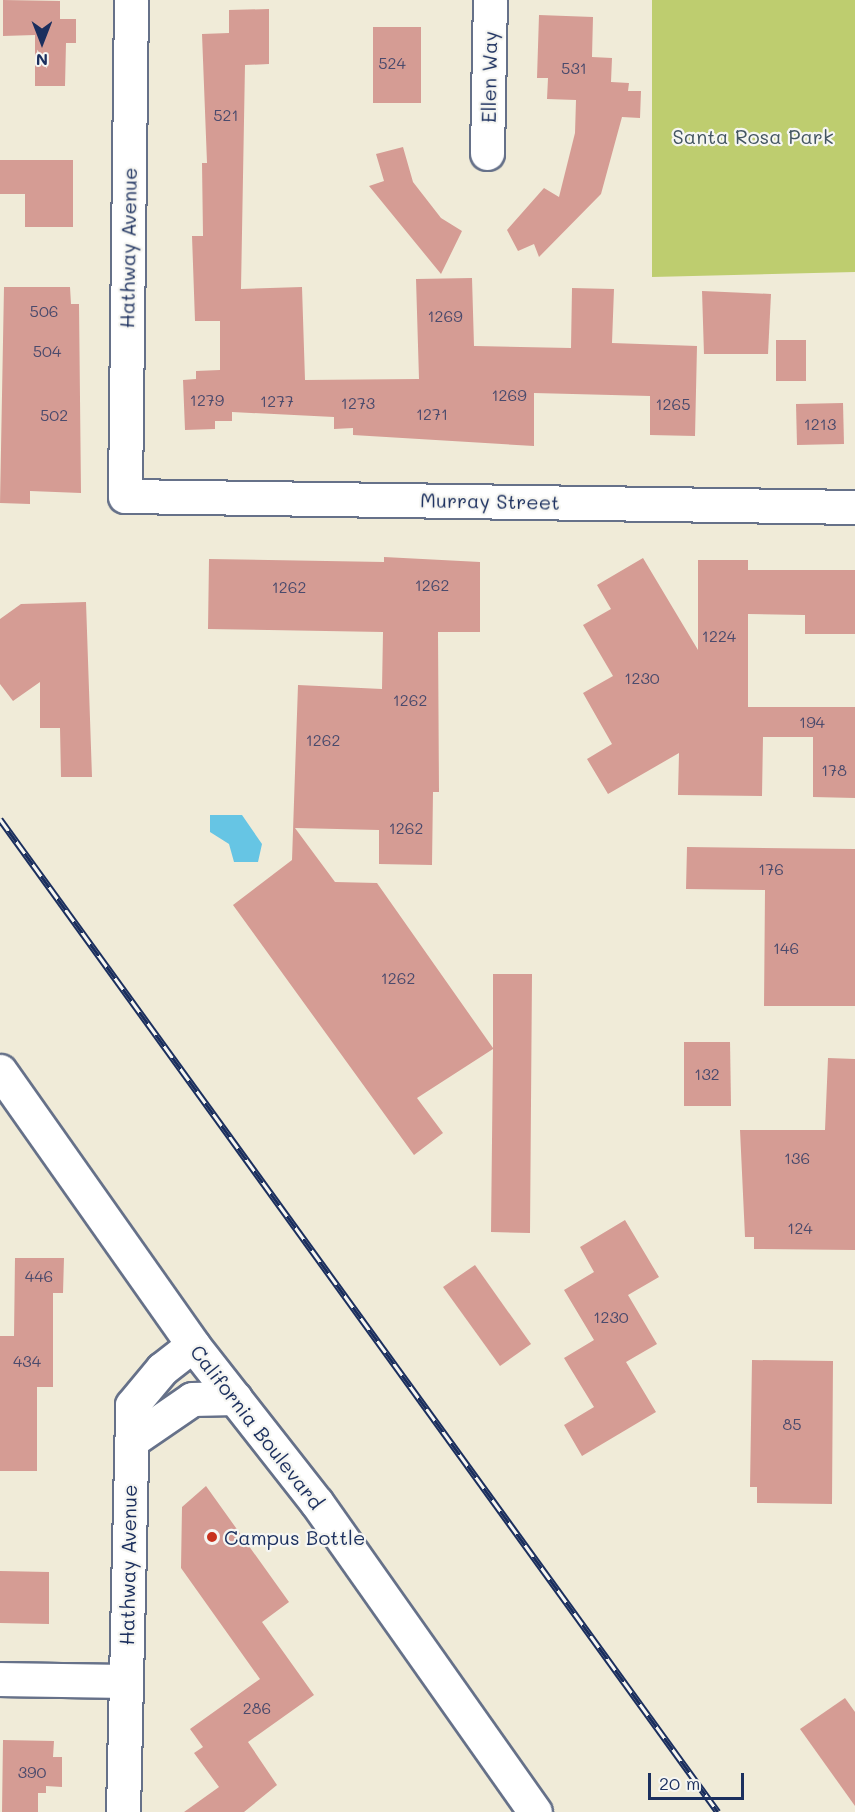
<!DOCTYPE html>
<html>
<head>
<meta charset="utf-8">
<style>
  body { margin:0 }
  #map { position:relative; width:855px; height:1812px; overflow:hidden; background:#f0ebd8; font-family:Mali,sans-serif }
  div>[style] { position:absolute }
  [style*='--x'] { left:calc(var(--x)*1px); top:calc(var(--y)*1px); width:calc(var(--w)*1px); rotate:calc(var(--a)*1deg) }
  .green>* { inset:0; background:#becd6f }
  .water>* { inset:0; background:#66c5e4 }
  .building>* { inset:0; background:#d59c94 }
  .roads { filter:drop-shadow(2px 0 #667189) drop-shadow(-2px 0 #667189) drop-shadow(0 2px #667189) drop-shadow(0 -2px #667189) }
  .minor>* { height:33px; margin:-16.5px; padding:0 16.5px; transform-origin:16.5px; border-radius:16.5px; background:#fff }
  .rail>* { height:7px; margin-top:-3.5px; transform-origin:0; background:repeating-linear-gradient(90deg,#f6f6f2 0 14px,#1b2f5e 0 28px); box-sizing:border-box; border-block:2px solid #1b2f5e }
  .dots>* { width:16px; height:16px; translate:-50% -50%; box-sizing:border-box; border:3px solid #f6f6f2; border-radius:50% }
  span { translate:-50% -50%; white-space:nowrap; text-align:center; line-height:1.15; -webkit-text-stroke:4.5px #f6f6f2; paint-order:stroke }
  .number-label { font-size:16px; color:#4a4a6c }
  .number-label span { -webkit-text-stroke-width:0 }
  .street-label { font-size:20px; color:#1b2f5e }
  .park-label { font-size:20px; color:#445662 }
  .poi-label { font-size:20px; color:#1b2f5e }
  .left { translate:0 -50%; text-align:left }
  .north { position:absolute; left:12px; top:12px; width:60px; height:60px; -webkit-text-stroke:4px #f6f6f2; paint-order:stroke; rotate:180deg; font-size:16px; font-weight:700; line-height:24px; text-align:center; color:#1b2f5e }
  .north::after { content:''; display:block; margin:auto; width:21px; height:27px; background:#1b2f5e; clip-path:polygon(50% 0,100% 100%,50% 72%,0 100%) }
  .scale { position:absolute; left:648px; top:1773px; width:96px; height:27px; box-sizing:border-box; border:3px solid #1b2f5e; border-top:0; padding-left:8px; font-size:18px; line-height:21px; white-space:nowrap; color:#1b2f5e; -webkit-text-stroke:4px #f6f6f2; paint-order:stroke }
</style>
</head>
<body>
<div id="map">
  <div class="green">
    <div style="clip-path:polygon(652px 0,855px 0,855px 272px,652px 277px)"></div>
  </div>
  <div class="water">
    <div style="clip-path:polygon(210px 815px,242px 815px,262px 844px,258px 862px,234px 862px,229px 844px,210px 832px)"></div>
  </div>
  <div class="building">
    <div style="clip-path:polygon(3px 0,60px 1px,60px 19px,76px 19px,76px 43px,66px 43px,65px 86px,35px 86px,35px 35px,3px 36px)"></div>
    <div style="clip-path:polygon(269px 9px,269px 64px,245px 65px,241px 289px,302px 287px,305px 380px,419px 379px,416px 279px,472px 278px,474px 346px,571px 348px,572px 288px,614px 289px,612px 343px,697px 346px,695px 436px,650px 435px,650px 396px,534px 393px,534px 446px,353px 435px,353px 428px,334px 429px,334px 417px,232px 412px,232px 421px,215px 421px,215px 429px,185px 430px,183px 380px,196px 379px,196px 371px,220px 370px,220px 321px,195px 321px,192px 236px,203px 236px,202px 163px,207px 163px,202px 34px,229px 33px,229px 10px)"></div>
    <div style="clip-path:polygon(539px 15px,593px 17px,592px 57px,612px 58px,611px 82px,629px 83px,628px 91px,641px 91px,640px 118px,622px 117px,601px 194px,539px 257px,534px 244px,518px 251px,507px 230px,544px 188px,559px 197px,575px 133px,576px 100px,547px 99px,548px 78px,537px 78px)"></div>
    <div style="clip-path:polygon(373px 27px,421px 27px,421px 103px,373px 103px)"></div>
    <div style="clip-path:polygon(403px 147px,413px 182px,441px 218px,462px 231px,441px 274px,369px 186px,384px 181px,376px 154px)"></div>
    <div style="clip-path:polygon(0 160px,73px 160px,73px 227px,25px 227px,25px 194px,0 194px)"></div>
    <div style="clip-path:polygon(4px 287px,70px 287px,71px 304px,79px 304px,81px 493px,30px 491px,30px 504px,0 503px)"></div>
    <div style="clip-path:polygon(702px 291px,771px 294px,768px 354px,704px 354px)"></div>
    <div style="clip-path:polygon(776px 340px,806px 340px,806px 381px,776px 381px)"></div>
    <div style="clip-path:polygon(843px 403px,844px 444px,797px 445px,796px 404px)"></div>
    <div style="clip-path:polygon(384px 557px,480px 562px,480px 632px,438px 632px,439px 792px,433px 792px,432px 865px,379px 864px,379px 830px,295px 828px,335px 882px,377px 883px,493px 1048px,493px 974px,532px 974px,530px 1233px,491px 1232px,493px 1049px,417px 1098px,443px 1133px,414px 1155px,233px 905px,292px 860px,298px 685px,382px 689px,383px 632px,208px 629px,209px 559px,384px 562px)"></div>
    <div style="clip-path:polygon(643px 558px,698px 650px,698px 560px,748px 560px,748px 570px,855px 570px,855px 634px,805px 634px,805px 615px,748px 614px,748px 707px,855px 707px,855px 798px,813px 797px,813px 737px,763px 737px,762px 796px,678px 795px,679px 753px,608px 794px,587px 759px,612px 744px,583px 693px,613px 676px,583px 625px,611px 609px,597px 585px)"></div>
    <div style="clip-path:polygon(86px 602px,92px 777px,61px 777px,60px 728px,40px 728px,40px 682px,13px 701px,0 684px,0 619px,21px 604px)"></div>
    <div style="clip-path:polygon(687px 847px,855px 849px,855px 1006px,764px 1006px,765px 890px,686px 889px)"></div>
    <div style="clip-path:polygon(684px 1042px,730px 1042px,731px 1106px,684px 1106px)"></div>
    <div style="clip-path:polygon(828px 1058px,855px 1059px,855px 1250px,754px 1249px,754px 1237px,745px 1237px,740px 1130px,825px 1130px)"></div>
    <div style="clip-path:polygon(625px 1220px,659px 1277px,628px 1295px,657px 1344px,626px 1362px,656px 1412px,582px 1456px,564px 1425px,594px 1407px,564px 1358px,594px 1340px,564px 1290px,594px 1272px,580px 1247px)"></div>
    <div style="clip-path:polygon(15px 1258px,64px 1258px,63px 1293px,53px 1293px,53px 1387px,37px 1387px,37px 1471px,0 1471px,0 1336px,14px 1336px)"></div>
    <div style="clip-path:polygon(475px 1265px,531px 1344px,500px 1366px,443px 1287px)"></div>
    <div style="clip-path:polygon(752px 1360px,833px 1361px,832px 1504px,757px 1503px,757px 1487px,750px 1487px)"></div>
    <div style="clip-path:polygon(206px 1486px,289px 1602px,262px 1622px,314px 1695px,248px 1742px,277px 1785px,244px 1812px,184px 1812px,219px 1787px,194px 1753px,203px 1747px,190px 1729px,260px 1679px,181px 1568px,182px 1507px)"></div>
    <div style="clip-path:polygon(0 1571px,49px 1572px,49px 1624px,0 1623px)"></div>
    <div style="clip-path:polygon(845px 1698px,855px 1712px,855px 1806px,800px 1729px)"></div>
    <div style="clip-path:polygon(3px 1740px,54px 1741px,53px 1757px,62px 1757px,62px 1787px,46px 1786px,46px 1793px,38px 1793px,38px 1812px,2px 1812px)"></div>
  </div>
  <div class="roads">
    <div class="minor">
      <div style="--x:131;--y:0;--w:496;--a:90.7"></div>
      <div style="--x:125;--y:496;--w:730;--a:0.86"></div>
      <div style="--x:487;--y:153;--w:153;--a:-88.9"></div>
      <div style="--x:0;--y:1071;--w:335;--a:54.8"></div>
      <div style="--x:193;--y:1345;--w:201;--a:51.9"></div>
      <div style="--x:317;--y:1503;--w:378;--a:54.8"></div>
      <div style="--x:131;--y:1441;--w:74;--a:-34.5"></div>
      <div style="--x:192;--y:1399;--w:43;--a:-1.3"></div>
      <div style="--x:0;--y:1679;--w:125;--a:0.9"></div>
      <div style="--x:123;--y:1812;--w:407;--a:-88.7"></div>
      <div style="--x:132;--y:1405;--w:47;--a:-50.2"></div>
      <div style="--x:162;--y:1369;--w:39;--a:-38"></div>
    </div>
  </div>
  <div class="rail">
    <div style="--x:0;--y:819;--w:1225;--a:54.13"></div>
  </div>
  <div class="dots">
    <div style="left:212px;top:1537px;background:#c8321e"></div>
  </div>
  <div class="number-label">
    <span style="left:392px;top:63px">524</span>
    <span style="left:574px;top:68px">531</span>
    <span style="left:226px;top:115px">521</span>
    <span style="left:44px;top:311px">506</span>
    <span style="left:445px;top:316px">1269</span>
    <span style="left:47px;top:351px">504</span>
    <span style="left:509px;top:395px">1269</span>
    <span style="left:207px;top:400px">1279</span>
    <span style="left:277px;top:401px">1277</span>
    <span style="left:358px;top:403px">1273</span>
    <span style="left:673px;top:404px">1265</span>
    <span style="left:432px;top:414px">1271</span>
    <span style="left:54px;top:415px">502</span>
    <span style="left:820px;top:424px">1213</span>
    <span style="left:432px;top:585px">1262</span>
    <span style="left:289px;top:587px">1262</span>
    <span style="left:719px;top:636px">1224</span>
    <span style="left:642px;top:678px">1230</span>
    <span style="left:410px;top:700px">1262</span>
    <span style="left:812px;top:722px">194</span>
    <span style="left:323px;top:740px">1262</span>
    <span style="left:834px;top:770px">178</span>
    <span style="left:406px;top:828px">1262</span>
    <span style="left:771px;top:869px">176</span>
    <span style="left:786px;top:948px">146</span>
    <span style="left:398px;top:978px">1262</span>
    <span style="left:707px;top:1074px">132</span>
    <span style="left:797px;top:1158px">136</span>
    <span style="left:800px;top:1228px">124</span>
    <span style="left:39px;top:1276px">446</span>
    <span style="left:611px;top:1317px">1230</span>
    <span style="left:27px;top:1361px">434</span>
    <span style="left:792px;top:1424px">85</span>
    <span style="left:257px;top:1708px">286</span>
    <span style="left:32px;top:1772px">390</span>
  </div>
  <div class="street-label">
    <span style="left:489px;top:77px;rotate:-89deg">Ellen Way</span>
    <span style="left:128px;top:248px;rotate:-89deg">Hathway Avenue</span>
    <span style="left:490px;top:501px;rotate:1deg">Murray Street</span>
    <span style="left:257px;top:1427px;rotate:52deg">California Boulevard</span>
    <span style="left:128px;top:1565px;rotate:-89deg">Hathway Avenue</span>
  </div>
  <div class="park-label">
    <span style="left:753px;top:136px">Santa Rosa Park</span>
  </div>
  <div class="poi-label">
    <span class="left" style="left:224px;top:1537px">Campus Bottle</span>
  </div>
  <div class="north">N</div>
  <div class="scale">20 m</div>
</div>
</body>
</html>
